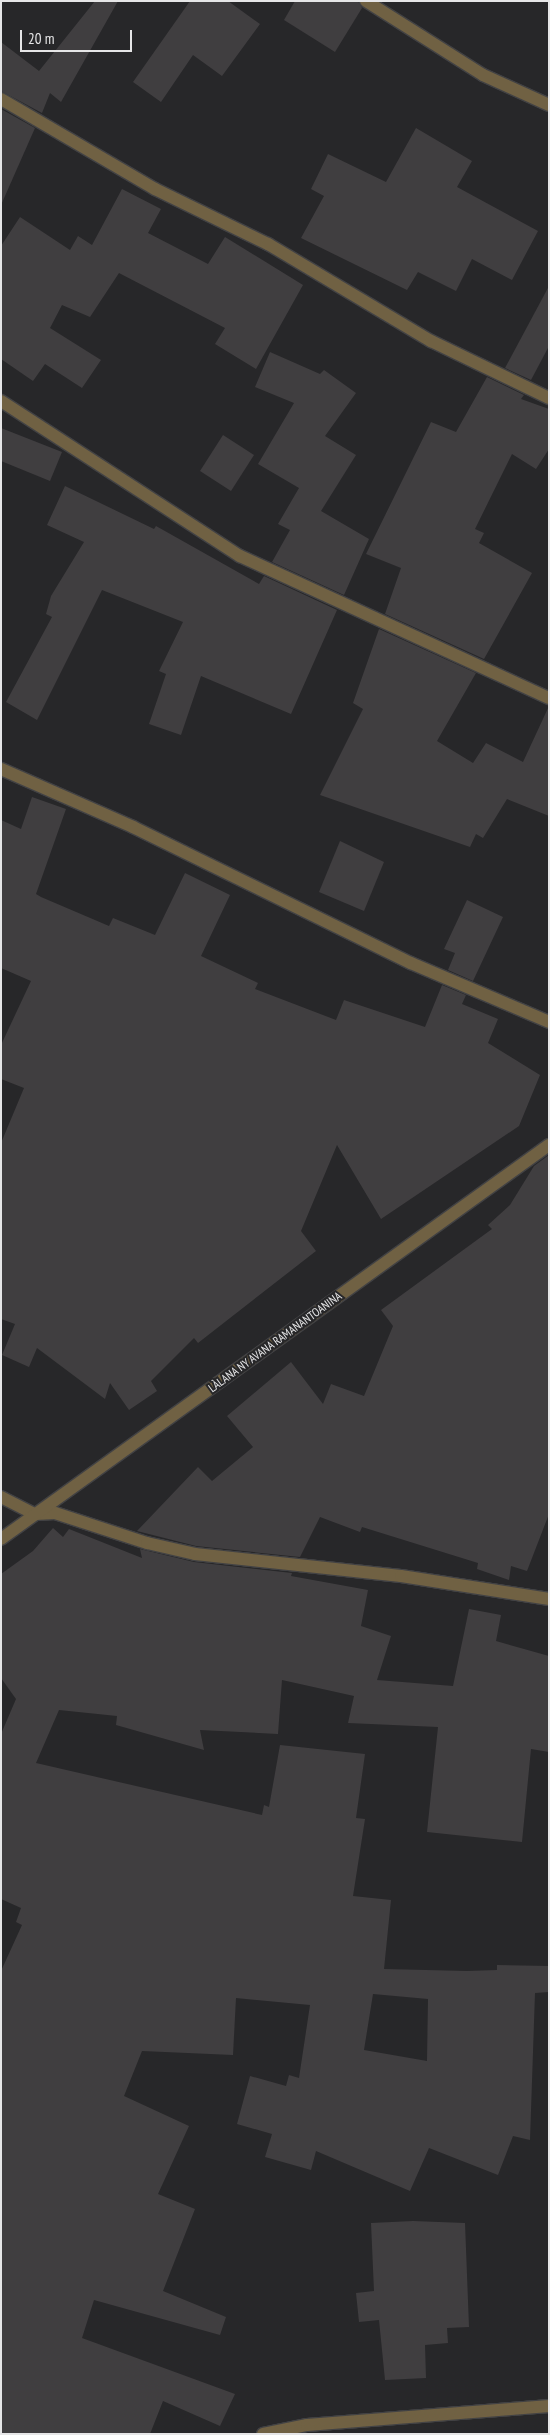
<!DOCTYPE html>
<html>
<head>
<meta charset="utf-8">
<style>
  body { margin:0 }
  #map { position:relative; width:550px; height:2435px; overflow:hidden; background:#272729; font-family:"PT Sans Narrow",sans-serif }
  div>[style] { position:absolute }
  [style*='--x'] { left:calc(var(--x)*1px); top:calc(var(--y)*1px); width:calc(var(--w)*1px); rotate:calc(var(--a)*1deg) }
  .building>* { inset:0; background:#403e40 }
  .roads { filter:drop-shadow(1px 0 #424244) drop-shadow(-1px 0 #424244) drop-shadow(0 1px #424244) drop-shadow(0 -1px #424244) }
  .minor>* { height:12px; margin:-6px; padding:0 6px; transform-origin:6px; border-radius:6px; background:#706143 }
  span { translate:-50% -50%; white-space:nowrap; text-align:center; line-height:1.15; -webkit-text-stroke:4px #272729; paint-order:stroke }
  .street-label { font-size:12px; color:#e6e6e7 }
  .frame { position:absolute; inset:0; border:2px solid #e6e6e7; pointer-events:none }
  .scale { position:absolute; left:20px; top:30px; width:112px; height:22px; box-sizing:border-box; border:2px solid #e6e6e7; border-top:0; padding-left:6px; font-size:15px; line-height:18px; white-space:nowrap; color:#e6e6e7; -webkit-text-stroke:4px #272729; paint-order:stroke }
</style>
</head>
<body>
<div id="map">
  <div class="building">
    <div style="clip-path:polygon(95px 1px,118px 1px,61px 102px,50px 93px,42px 113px,1px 91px,1px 42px,39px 71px)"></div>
    <div style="clip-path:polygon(190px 1px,228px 1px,260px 24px,222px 76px,193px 55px,161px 102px,133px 82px)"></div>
    <div style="clip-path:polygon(295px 1px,358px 1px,362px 8px,335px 52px,284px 20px)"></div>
    <div style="clip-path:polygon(1px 109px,35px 128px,1px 205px)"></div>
    <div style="clip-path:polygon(416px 128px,472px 161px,457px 187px,538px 231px,512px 280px,472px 259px,456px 291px,418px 272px,407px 290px,301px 238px,324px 196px,311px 189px,328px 154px,386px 182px)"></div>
    <div style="clip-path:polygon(122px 189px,161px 209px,148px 233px,208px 264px,225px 237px,303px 285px,256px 369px,215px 344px,225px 328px,119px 273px,90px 317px,62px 305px,50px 328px,101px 360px,82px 388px,45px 364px,33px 381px,1px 359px,1px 246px,20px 217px,70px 250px,78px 236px,92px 245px)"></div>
    <div style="clip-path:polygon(549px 286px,549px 346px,531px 380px,505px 368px)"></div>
    <div style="clip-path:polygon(270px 352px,320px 374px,324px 370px,356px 393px,325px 436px,356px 455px,321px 511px,369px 539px,344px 595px,272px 562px,290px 530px,278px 524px,299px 488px,258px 464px,294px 403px,255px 387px)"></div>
    <div style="clip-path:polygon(487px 377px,524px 395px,521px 399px,549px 409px,549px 449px,536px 469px,512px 454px,475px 529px,484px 533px,479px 543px,532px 573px,484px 659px,385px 614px,401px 568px,366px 554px,431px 422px,456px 432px)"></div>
    <div style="clip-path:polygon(1px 428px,62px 452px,50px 481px,1px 461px)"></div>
    <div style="clip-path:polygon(223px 435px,254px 455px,231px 491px,200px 471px)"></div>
    <div style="clip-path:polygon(65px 486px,154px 529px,156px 526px,259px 584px,264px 576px,337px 610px,291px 714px,201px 676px,181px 735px,149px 724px,166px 674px,159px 671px,183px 622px,102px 590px,37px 720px,6px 702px,52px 617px,46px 614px,51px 596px,84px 542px,47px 525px)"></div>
    <div style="clip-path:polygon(379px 629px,476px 673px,437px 741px,473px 763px,486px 743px,523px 762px,549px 706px,549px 816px,507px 799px,483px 838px,476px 834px,470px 847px,320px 795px,363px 709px,353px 703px)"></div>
    <div style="clip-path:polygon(32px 797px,66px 809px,36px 894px,41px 897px,109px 926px,113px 918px,155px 935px,185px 873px,230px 895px,201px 956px,258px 983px,255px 989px,336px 1020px,344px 1000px,425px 1027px,442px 985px,466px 995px,462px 1004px,498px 1019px,488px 1043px,540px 1075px,519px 1126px,381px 1219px,337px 1145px,301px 1231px,316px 1251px,198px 1343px,194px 1338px,151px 1381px,157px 1391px,129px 1410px,110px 1383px,105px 1399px,37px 1348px,29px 1367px,2px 1355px,15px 1324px,1px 1319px,1px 1143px,24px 1088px,1px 1079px,1px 1045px,31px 981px,1px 968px,1px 820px,21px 829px)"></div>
    <div style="clip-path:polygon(340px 841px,384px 862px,364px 911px,319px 892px)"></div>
    <div style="clip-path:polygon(467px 900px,503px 917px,473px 981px,448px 970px,455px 953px,444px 949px)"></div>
    <div style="clip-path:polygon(549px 1155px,549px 1514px,527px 1571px,511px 1566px,509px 1580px,477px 1569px,478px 1563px,362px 1527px,360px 1532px,320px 1517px,300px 1557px,196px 1546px,137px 1531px,198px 1467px,212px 1481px,253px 1447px,227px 1416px,291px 1362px,323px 1404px,331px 1384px,364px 1396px,393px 1326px,381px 1310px,492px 1229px,488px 1225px,510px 1205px,534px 1166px)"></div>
    <div style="clip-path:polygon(evenodd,53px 1528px,63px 1537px,69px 1529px,142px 1558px,140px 1549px,194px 1562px,292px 1573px,291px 1576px,368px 1590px,361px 1626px,391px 1636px,377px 1680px,453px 1686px,469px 1609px,501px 1615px,496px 1641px,549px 1656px,549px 1752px,531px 1749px,522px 1842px,427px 1832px,438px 1727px,348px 1723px,354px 1696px,282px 1680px,278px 1734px,200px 1730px,204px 1750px,116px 1725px,117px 1716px,59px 1710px,36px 1763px,262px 1815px,264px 1805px,269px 1807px,280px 1745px,365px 1754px,356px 1818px,365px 1819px,353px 1896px,391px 1900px,384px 1969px,467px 1971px,497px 1970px,497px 1965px,549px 1966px,549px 1992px,535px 1993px,530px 2140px,513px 2136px,498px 2175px,429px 2148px,410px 2191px,316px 2151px,311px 2170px,265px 2157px,272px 2134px,237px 2124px,250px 2076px,286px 2086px,289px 2075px,299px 2078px,310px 2005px,236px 1998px,233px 2055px,142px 2051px,124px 2096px,189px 2126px,158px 2194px,195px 2209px,163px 2291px,226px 2317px,220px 2335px,94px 2300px,82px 2338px,235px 2394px,220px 2426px,163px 2401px,150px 2434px,1px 2434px,1px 1971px,22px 1925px,16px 1922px,21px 1908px,1px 1899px,1px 1734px,16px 1699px,1px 1678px,1px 1574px,33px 1551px,53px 1528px,373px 1994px,428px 1999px,427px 2061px,364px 2050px,373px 1994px)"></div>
    <div style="clip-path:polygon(413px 2221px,465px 2223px,469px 2327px,447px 2328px,448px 2343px,425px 2345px,426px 2378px,385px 2380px,379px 2320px,359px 2322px,356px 2293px,374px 2291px,371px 2223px)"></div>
  </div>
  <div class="roads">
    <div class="minor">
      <div style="--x:366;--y:1;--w:138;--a:32.3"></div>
      <div style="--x:483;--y:75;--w:72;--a:24.4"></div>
      <div style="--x:1;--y:99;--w:178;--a:30.3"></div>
      <div style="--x:155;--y:189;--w:126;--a:26"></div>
      <div style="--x:268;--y:244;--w:190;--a:30.8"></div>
      <div style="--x:431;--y:341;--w:131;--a:25.8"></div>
      <div style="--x:1;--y:401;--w:285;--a:33"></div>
      <div style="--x:240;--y:556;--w:340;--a:24.7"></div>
      <div style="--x:1;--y:769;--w:144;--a:23.7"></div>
      <div style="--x:133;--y:827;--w:309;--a:26.1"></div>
      <div style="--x:411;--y:963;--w:150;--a:23.1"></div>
      <div style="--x:1;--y:1497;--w:38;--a:27"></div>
      <div style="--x:35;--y:1514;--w:20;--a:-3"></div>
      <div style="--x:55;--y:1513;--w:97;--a:18.1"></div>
      <div style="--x:147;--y:1543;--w:49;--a:12.9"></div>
      <div style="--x:195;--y:1554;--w:207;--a:6.1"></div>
      <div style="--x:401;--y:1576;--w:150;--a:8.8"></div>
      <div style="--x:1;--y:1539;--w:675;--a:-35.72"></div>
      <div style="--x:263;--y:2434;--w:45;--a:-11.6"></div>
      <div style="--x:307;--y:2425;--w:243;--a:-4.5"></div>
    </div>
  </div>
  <div class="street-label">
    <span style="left:275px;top:1342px;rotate:-36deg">LÀLANA NY AVANA RAMANANTOANINA</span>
  </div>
  <div class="frame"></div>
  <div class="scale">20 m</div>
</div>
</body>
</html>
